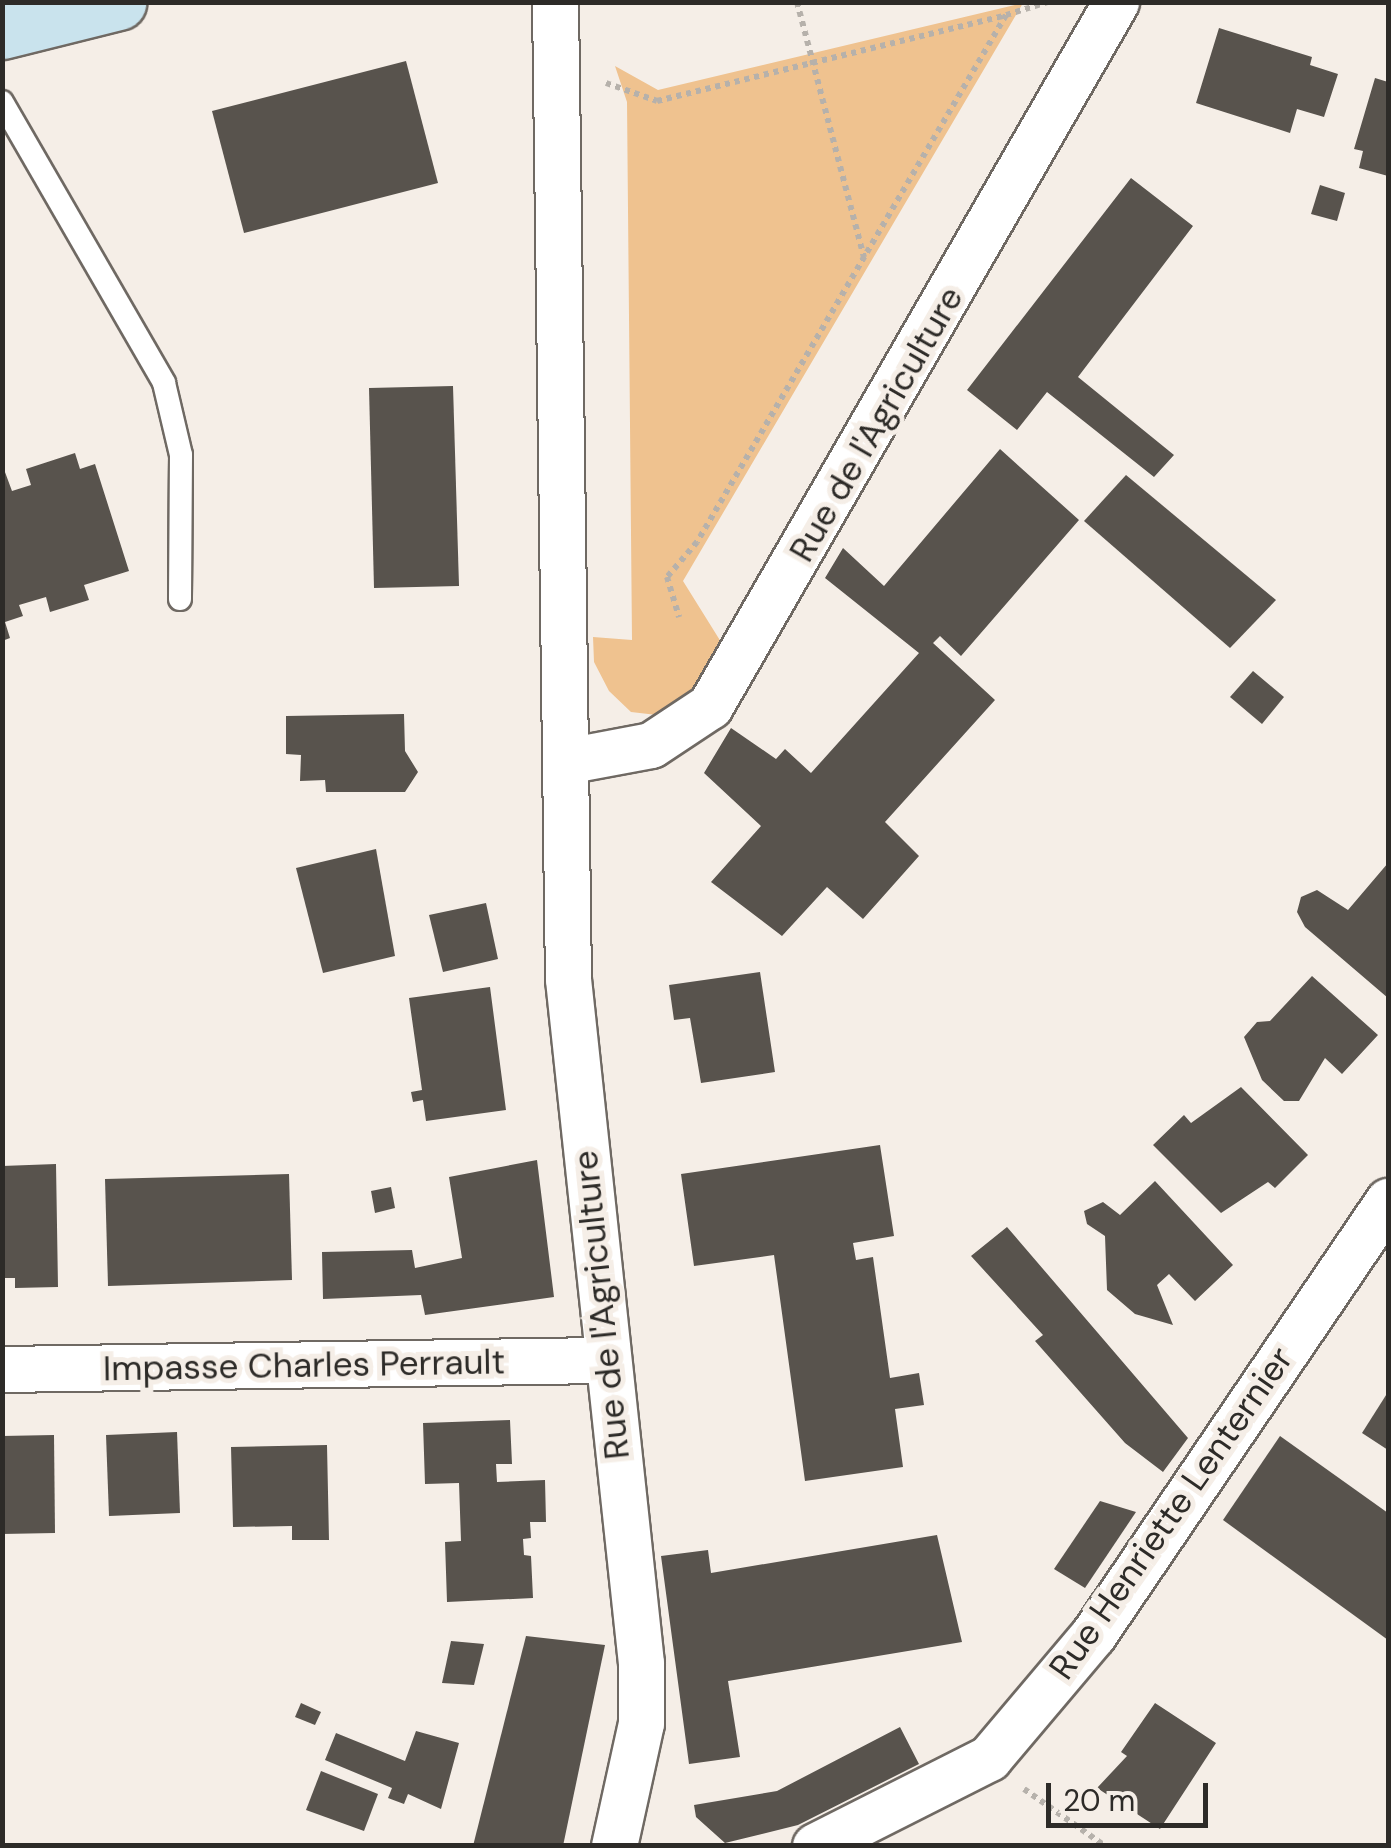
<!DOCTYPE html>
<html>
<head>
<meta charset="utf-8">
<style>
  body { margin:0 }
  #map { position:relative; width:1391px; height:1848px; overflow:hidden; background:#f5eee7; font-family:"DM Sans",sans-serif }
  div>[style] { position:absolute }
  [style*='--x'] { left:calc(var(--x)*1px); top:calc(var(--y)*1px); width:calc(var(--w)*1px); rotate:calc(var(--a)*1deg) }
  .green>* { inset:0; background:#efc28f }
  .building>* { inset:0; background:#58534d }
  .path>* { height:6px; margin-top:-3px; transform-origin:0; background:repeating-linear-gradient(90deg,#b6b1ab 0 5px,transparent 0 10px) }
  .roads { filter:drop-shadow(2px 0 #6f6963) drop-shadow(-2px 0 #6f6963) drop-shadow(0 2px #6f6963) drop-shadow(0 -2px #6f6963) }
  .lane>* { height:22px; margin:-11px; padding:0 11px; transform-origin:11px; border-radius:11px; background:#fff }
  .street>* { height:45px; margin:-22.5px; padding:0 22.5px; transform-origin:22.5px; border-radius:22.5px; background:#fff }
  .secondary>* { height:55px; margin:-27.5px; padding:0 27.5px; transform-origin:27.5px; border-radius:27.5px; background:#c9e3ed }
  span { translate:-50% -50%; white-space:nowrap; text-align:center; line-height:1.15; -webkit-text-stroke:10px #f5eee7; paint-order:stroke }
  .street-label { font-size:35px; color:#2d2b28 }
  .frame { position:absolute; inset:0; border:5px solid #2d2b28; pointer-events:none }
  .scale { position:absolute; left:1046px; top:1783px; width:162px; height:45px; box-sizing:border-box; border:5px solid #2d2b28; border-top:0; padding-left:12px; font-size:30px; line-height:35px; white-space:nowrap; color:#2d2b28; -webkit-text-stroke:8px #f5eee7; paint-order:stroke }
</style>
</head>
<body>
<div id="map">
  <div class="green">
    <div style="clip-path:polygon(1023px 3px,683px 581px,726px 650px,697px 692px,657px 715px,631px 712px,609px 691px,594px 662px,593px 637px,632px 640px,627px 102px,615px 66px,658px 90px)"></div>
  </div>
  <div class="building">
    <div style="clip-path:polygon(1219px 28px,1312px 57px,1310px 65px,1338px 74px,1324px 117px,1297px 109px,1290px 133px,1196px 103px)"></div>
    <div style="clip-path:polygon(406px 61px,438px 183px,244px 233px,212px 111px)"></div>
    <div style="clip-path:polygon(1375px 78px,1388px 82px,1388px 176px,1359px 168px,1363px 151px,1354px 149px)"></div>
    <div style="clip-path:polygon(1131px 178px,1193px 226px,1078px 377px,1174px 455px,1154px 477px,1047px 392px,1017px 430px,967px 390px)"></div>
    <div style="clip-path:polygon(1320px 185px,1345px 193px,1337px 221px,1311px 214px)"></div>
    <div style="clip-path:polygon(453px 386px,459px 586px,374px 588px,369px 388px)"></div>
    <div style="clip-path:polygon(1000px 449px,1079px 520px,961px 656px,940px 636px,933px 643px,995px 700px,885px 822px,919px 856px,863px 919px,827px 887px,782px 936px,711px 882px,761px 826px,704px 773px,731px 728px,776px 759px,785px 749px,811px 773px,919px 653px,825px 578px,843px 548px,884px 586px)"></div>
    <div style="clip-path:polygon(75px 453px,80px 469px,95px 464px,129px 571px,84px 585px,89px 600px,50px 612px,46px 597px,19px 605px,23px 616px,5px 622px,10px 638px,2px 641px,2px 464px,12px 491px,31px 485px,26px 469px)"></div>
    <div style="clip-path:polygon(1126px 475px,1276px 600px,1230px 648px,1084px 521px)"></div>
    <div style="clip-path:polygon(1253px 671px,1284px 697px,1262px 724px,1230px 697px)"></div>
    <div style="clip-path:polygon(404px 714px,405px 751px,418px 772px,405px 792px,326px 792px,325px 780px,300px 781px,301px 755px,286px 754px,286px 716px)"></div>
    <div style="clip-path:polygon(376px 849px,395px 956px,323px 973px,296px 868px)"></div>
    <div style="clip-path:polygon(1388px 863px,1388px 998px,1305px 927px,1297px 912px,1301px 897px,1317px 890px,1348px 910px)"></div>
    <div style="clip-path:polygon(486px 903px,498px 959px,443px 972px,429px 915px)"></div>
    <div style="clip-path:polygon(760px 972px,775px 1072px,701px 1083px,690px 1018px,674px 1020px,669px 985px)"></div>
    <div style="clip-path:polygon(1312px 976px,1378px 1035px,1342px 1074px,1325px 1058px,1299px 1101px,1284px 1101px,1262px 1080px,1244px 1037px,1257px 1022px,1270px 1021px)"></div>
    <div style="clip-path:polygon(490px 987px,506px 1110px,426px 1121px,423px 1100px,413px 1102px,411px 1092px,422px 1090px,409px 998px)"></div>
    <div style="clip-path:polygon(1241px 1087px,1308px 1155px,1275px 1188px,1268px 1182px,1221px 1213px,1153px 1145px,1184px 1115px,1191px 1123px)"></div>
    <div style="clip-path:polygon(880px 1145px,894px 1236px,853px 1243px,856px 1260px,873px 1257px,890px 1378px,919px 1373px,924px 1405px,895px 1409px,903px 1467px,805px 1481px,774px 1255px,694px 1266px,681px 1174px)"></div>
    <div style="clip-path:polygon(537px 1160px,554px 1297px,425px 1315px,421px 1295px,323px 1299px,322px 1252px,412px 1250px,415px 1268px,462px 1258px,449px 1177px)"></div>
    <div style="clip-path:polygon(56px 1164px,58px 1287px,15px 1288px,15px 1278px,2px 1278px,2px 1166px)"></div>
    <div style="clip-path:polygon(289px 1174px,292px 1280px,108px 1286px,105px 1179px)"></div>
    <div style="clip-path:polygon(1155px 1181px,1233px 1265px,1195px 1301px,1169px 1274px,1157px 1285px,1173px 1325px,1135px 1314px,1107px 1290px,1105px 1236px,1087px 1224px,1084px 1211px,1103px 1202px,1120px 1215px)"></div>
    <div style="clip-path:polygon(391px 1187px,395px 1208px,375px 1213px,371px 1191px)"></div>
    <div style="clip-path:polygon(1007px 1227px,1188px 1438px,1163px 1472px,1125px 1443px,1035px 1341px,1043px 1335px,971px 1256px)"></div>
    <div style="clip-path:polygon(1388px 1392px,1388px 1450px,1362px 1433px)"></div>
    <div style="clip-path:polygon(510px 1420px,512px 1464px,496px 1464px,497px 1482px,545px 1480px,546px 1522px,530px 1522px,531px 1538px,523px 1539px,524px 1555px,531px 1556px,533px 1598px,447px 1602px,445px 1542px,461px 1541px,459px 1483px,425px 1484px,423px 1423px)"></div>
    <div style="clip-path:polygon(177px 1432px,180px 1513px,109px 1516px,106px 1435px)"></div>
    <div style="clip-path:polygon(54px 1435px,55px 1533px,2px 1534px,2px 1436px)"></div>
    <div style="clip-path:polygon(1280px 1436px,1388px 1513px,1388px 1640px,1223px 1520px)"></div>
    <div style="clip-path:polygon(327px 1445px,329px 1540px,292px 1540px,292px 1526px,233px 1527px,231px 1447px)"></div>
    <div style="clip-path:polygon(1100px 1501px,1136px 1512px,1085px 1588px,1054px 1569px)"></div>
    <div style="clip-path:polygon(937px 1535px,962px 1642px,728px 1681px,740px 1757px,689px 1764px,661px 1556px,708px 1550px,711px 1573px)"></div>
    <div style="clip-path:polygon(526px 1636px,605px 1645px,563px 1846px,473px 1846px)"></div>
    <div style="clip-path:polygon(451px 1641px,484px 1644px,474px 1685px,442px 1683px)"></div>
    <div style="clip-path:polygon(301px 1703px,321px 1712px,315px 1725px,295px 1717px)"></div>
    <div style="clip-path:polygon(1155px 1703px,1216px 1743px,1160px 1829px,1097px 1788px,1127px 1756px,1121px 1752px)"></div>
    <div style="clip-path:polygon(900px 1727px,919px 1764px,798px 1825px,725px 1843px,696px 1817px,694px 1805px,777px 1791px)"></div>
    <div style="clip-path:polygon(416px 1731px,459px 1743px,441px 1809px,408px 1794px,404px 1804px,388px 1798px,392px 1788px,325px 1760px,336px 1733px,405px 1761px)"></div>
    <div style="clip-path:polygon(321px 1771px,378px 1794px,364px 1831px,306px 1810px)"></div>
  </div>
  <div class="path">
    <div style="--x:797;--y:2;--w:264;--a:75.3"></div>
    <div style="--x:1006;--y:15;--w:44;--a:-17.2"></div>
    <div style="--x:606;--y:83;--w:54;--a:19.4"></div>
    <div style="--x:657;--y:101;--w:359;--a:-13.8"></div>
    <div style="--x:1006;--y:15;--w:611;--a:120.38"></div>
    <div style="--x:697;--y:542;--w:46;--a:130.6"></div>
    <div style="--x:667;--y:577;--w:42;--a:73.3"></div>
    <div style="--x:1024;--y:1789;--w:99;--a:35.1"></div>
  </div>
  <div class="roads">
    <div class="lane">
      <div style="--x:2;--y:102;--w:324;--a:60"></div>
      <div style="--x:164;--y:383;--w:74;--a:76.7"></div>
      <div style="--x:181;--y:455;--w:144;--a:90.4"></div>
    </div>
    <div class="street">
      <div style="--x:555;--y:2;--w:977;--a:89.24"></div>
      <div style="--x:568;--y:979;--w:688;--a:83.91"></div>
      <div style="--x:641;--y:1663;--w:60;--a:90"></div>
      <div style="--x:641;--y:1723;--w:126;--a:102.4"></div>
      <div style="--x:566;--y:761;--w:86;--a:-10.7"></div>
      <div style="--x:651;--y:745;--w:71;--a:-33.5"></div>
      <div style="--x:710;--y:706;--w:813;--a:-60.03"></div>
      <div style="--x:2;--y:1369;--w:603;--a:-0.86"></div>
      <div style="--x:815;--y:1846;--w:195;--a:-26.8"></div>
      <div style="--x:989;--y:1758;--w:161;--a:-49.8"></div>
      <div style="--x:1093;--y:1635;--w:525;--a:-55.8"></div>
    </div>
    <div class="secondary">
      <div style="--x:2;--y:31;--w:120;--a:-14"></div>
    </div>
  </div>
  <div class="street-label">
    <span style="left:876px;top:424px;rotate:-60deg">Rue de l'Agriculture</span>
    <span style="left:601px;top:1305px;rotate:-96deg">Rue de l'Agriculture</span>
    <span style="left:304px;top:1365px;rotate:-1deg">Impasse Charles Perrault</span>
    <span style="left:1171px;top:1513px;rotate:-55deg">Rue Henriette Lenternier</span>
  </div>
  <div class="frame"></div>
  <div class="scale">20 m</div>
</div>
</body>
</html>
